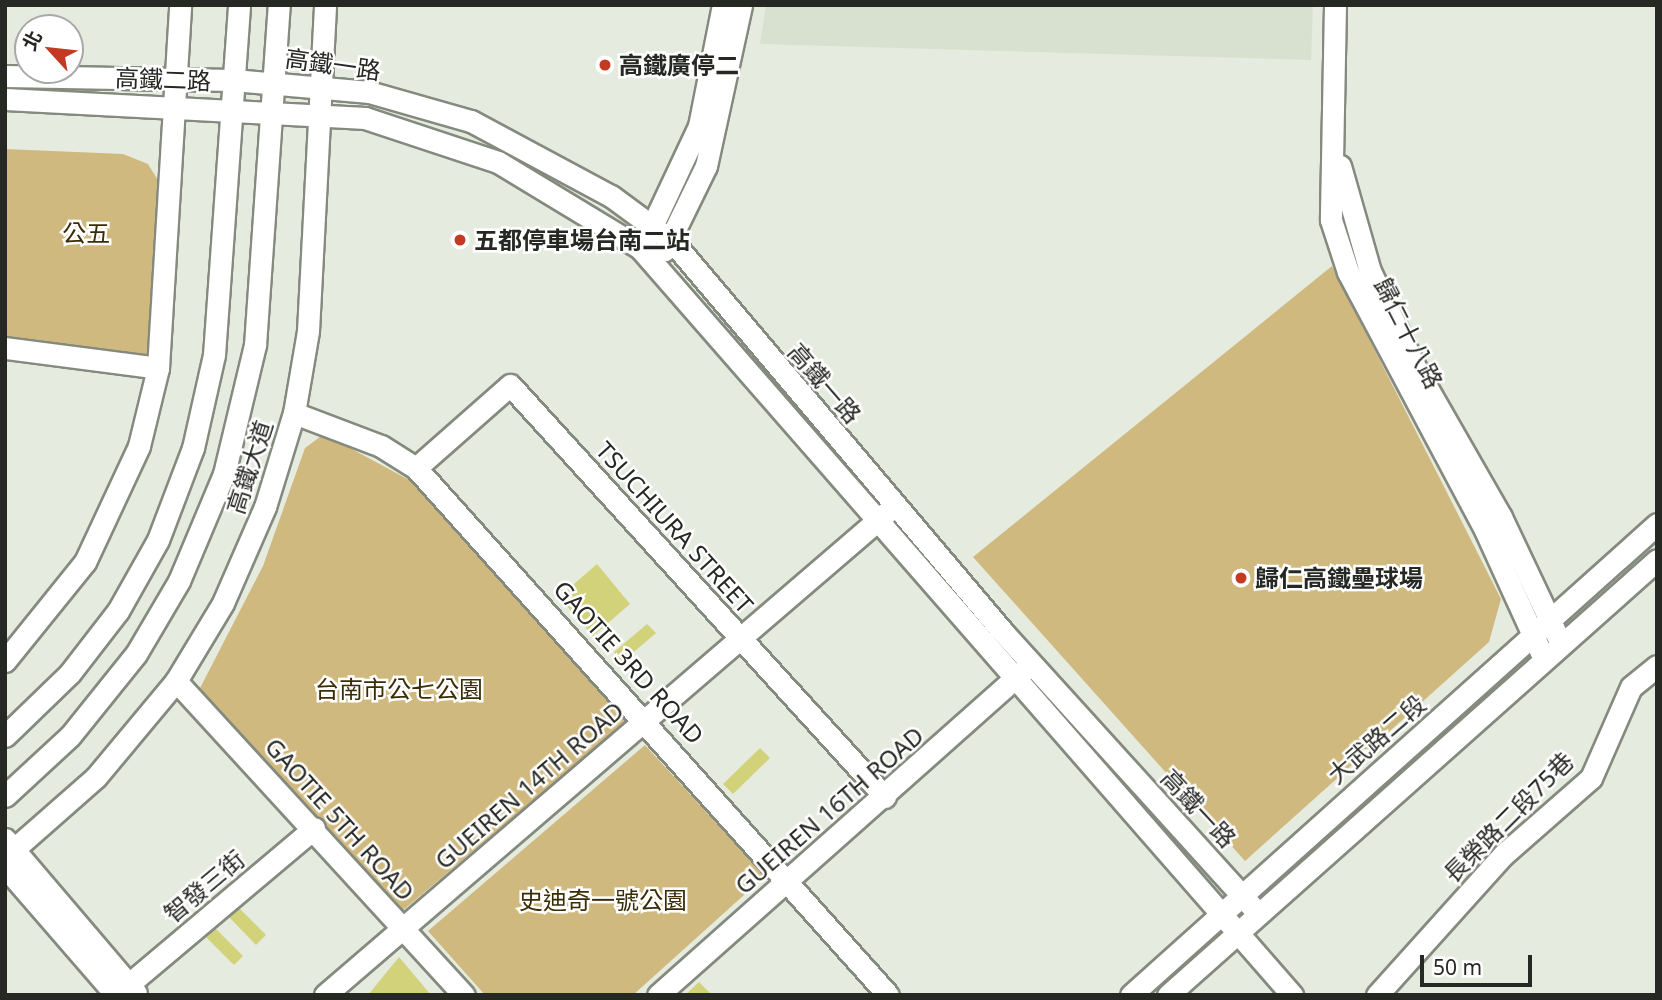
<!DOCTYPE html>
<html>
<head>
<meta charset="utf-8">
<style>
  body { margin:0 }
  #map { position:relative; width:1662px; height:1000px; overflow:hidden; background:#e6ebdf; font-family:"Noto Sans","Noto Sans TC",sans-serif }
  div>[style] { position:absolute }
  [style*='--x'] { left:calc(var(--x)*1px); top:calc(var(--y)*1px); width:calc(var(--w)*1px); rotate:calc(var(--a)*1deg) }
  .built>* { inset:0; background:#d8e1cf }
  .green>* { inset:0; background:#cfb97e }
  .building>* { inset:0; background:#d2d27b }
  .roads { filter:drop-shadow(2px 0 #848a7e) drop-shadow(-2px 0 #848a7e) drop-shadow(0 2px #848a7e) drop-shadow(0 -2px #848a7e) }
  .minor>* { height:21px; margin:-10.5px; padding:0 10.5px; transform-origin:10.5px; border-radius:10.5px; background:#fff }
  .dots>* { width:19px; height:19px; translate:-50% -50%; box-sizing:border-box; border:4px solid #fff; border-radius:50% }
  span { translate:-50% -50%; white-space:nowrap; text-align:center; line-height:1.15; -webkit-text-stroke:5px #fff; paint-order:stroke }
  .street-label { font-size:24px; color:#262824 }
  .poi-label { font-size:24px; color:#262824; font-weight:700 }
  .left { translate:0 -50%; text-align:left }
  .park-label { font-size:24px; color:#3a2d06 }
  .frame { position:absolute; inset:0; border:7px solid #262824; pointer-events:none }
  .north { position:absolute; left:14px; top:14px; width:70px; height:70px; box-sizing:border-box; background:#fff; border:2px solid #a8a9a7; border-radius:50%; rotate:297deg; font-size:19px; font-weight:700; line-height:28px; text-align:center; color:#262824 }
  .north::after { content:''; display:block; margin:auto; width:24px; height:32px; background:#c43921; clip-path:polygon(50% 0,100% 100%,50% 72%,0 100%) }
  .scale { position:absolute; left:1420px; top:955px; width:112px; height:32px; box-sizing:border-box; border:4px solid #262824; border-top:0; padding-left:9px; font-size:21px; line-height:24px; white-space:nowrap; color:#262824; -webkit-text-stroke:5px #fff; paint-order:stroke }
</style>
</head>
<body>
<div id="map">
  <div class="built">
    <div style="clip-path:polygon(766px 5px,1313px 5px,1311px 60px,760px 44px)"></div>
  </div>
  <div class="green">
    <div style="clip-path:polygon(5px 149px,123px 154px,148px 164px,170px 200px,153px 369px,5px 348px)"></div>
    <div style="clip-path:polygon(1332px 266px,1501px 599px,1489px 642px,1245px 861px,973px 557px)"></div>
    <div style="clip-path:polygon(324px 434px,411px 481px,627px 721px,401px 912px,199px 690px,263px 566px,305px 448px)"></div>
    <div style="clip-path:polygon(645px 745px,765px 876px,633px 995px,485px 995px,428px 931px)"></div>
  </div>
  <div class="building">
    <div style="clip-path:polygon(597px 564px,630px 604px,593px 636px,559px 597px)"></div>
    <div style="clip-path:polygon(647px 624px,656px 633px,622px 662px,614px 652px)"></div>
    <div style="clip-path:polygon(760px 748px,770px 758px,733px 794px,723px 784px)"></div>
    <div style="clip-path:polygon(235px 904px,266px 935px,256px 945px,225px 913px)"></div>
    <div style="clip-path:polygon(212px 925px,243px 956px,234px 965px,203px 934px)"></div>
    <div style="clip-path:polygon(399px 957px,431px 995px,368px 995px)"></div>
    <div style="clip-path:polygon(699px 982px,712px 995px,685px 995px)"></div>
  </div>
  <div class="roads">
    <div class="minor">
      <div style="--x:1335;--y:5;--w:215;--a:91.1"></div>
      <div style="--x:1331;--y:220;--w:55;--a:71.9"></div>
      <div style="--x:1348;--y:272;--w:294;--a:62"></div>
      <div style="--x:1486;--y:532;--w:140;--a:65.5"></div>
      <div style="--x:5;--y:76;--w:228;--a:1"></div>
      <div style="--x:233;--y:80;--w:137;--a:5"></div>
      <div style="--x:369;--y:92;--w:106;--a:15.9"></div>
      <div style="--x:471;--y:121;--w:159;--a:28.2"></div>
      <div style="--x:611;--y:196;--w:76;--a:36.4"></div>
      <div style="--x:672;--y:241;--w:511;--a:49.76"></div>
      <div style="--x:1002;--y:631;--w:382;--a:47.8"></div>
      <div style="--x:5;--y:99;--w:361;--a:3"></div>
      <div style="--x:365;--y:118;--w:140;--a:18.3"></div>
      <div style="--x:498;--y:162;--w:166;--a:31.2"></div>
      <div style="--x:640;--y:248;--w:992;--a:48.88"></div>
      <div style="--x:1340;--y:166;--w:109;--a:74.1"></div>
      <div style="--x:1370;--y:271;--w:104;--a:64.9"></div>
      <div style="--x:1414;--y:365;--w:175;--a:60.2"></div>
      <div style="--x:1501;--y:517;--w:140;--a:64.7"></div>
      <div style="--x:647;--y:237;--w:123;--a:-64.9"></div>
      <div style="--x:699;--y:126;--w:123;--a:-78.8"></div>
      <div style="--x:665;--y:250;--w:93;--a:-64"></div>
      <div style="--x:706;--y:166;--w:165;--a:-77.7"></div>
      <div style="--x:5;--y:348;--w:154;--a:7.4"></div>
      <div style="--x:294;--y:413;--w:93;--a:20.8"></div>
      <div style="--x:381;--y:446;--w:41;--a:32.2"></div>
      <div style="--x:416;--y:468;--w:707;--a:48.15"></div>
      <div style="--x:416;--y:468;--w:125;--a:-41.4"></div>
      <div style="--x:510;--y:385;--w:557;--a:47.69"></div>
      <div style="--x:5;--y:661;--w:127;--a:-51.1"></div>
      <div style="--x:85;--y:562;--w:128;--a:-65"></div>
      <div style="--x:139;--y:446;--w:80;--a:-76.3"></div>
      <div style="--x:158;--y:368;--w:364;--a:-86.5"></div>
      <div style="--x:176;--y:681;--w:426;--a:47.5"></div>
      <div style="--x:5;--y:736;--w:91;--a:-44.1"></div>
      <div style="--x:70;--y:673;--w:78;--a:-52.3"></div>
      <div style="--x:118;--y:611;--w:81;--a:-60.6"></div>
      <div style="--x:158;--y:540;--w:98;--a:-69.2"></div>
      <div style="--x:193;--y:448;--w:95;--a:-77.3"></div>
      <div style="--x:214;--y:355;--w:351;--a:-85.9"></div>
      <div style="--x:5;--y:796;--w:88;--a:-42.7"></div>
      <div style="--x:70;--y:736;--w:105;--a:-51.2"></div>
      <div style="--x:136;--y:654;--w:85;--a:-59.5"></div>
      <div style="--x:179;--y:581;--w:116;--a:-67.2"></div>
      <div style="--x:224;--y:474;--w:133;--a:-76.5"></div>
      <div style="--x:255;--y:345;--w:341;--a:-86"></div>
      <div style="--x:5;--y:839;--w:202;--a:49.6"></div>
      <div style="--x:5;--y:857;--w:121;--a:-41.3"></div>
      <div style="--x:96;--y:777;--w:125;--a:-50.2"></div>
      <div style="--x:176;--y:681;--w:91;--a:-58.9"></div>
      <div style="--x:223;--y:603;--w:105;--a:-66.4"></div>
      <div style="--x:265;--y:507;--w:98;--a:-72.9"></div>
      <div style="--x:294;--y:413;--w:83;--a:-80.3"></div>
      <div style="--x:308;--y:331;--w:326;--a:-87"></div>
      <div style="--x:5;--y:867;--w:169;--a:49.1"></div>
      <div style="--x:129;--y:984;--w:242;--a:-40.1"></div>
      <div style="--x:325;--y:995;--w:740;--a:-40.67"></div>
      <div style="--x:658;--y:995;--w:491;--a:-41.6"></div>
      <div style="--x:1131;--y:995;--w:706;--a:-41.84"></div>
      <div style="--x:1168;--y:995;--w:654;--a:-41.66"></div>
      <div style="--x:1377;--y:995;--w:188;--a:-48"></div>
      <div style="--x:1503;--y:855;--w:117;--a:-41.2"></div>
      <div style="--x:1591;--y:778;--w:99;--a:-66.3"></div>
      <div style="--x:1631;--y:687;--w:33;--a:-39"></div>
    </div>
  </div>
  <div class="dots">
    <div style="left:605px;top:65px;background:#c43921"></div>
    <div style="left:460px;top:240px;background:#c43921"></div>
    <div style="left:1241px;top:578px;background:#c43921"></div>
  </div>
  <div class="street-label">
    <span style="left:333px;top:64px;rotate:8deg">高鐵一路</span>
    <span style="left:163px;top:79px;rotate:2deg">高鐵二路</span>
    <span style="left:1409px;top:333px;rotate:63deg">歸仁十八路</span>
    <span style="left:825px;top:383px;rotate:49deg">高鐵一路</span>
    <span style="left:249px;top:467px;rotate:-72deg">高鐵大道</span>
    <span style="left:675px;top:527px;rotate:48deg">TSUCHIURA STREET</span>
    <span style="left:629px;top:662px;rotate:48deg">GAOTIE 3RD ROAD</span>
    <span style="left:1376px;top:739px;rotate:-41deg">大武路二段</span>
    <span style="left:529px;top:785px;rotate:-41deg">GUEIREN 14TH ROAD</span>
    <span style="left:1199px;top:808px;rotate:47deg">高鐵一路</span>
    <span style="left:829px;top:810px;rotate:-41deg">GUEIREN 16TH ROAD</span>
    <span style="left:1508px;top:817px;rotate:-45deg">長榮路二段75巷</span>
    <span style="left:340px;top:819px;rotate:48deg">GAOTIE 5TH ROAD</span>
    <span style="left:204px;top:886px;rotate:-40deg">智發三街</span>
  </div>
  <div class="poi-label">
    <span class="left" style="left:619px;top:65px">高鐵廣停二</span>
    <span class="left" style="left:474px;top:240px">五都停車場台南二站</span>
    <span class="left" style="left:1255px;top:578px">歸仁高鐵壘球場</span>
  </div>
  <div class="park-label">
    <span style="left:86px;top:233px">公五</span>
    <span style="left:399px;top:689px">台南市公七公園</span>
    <span style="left:603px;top:900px">史迪奇一號公園</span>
  </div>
  <div class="frame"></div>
  <div class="north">北</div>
  <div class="scale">50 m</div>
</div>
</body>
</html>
